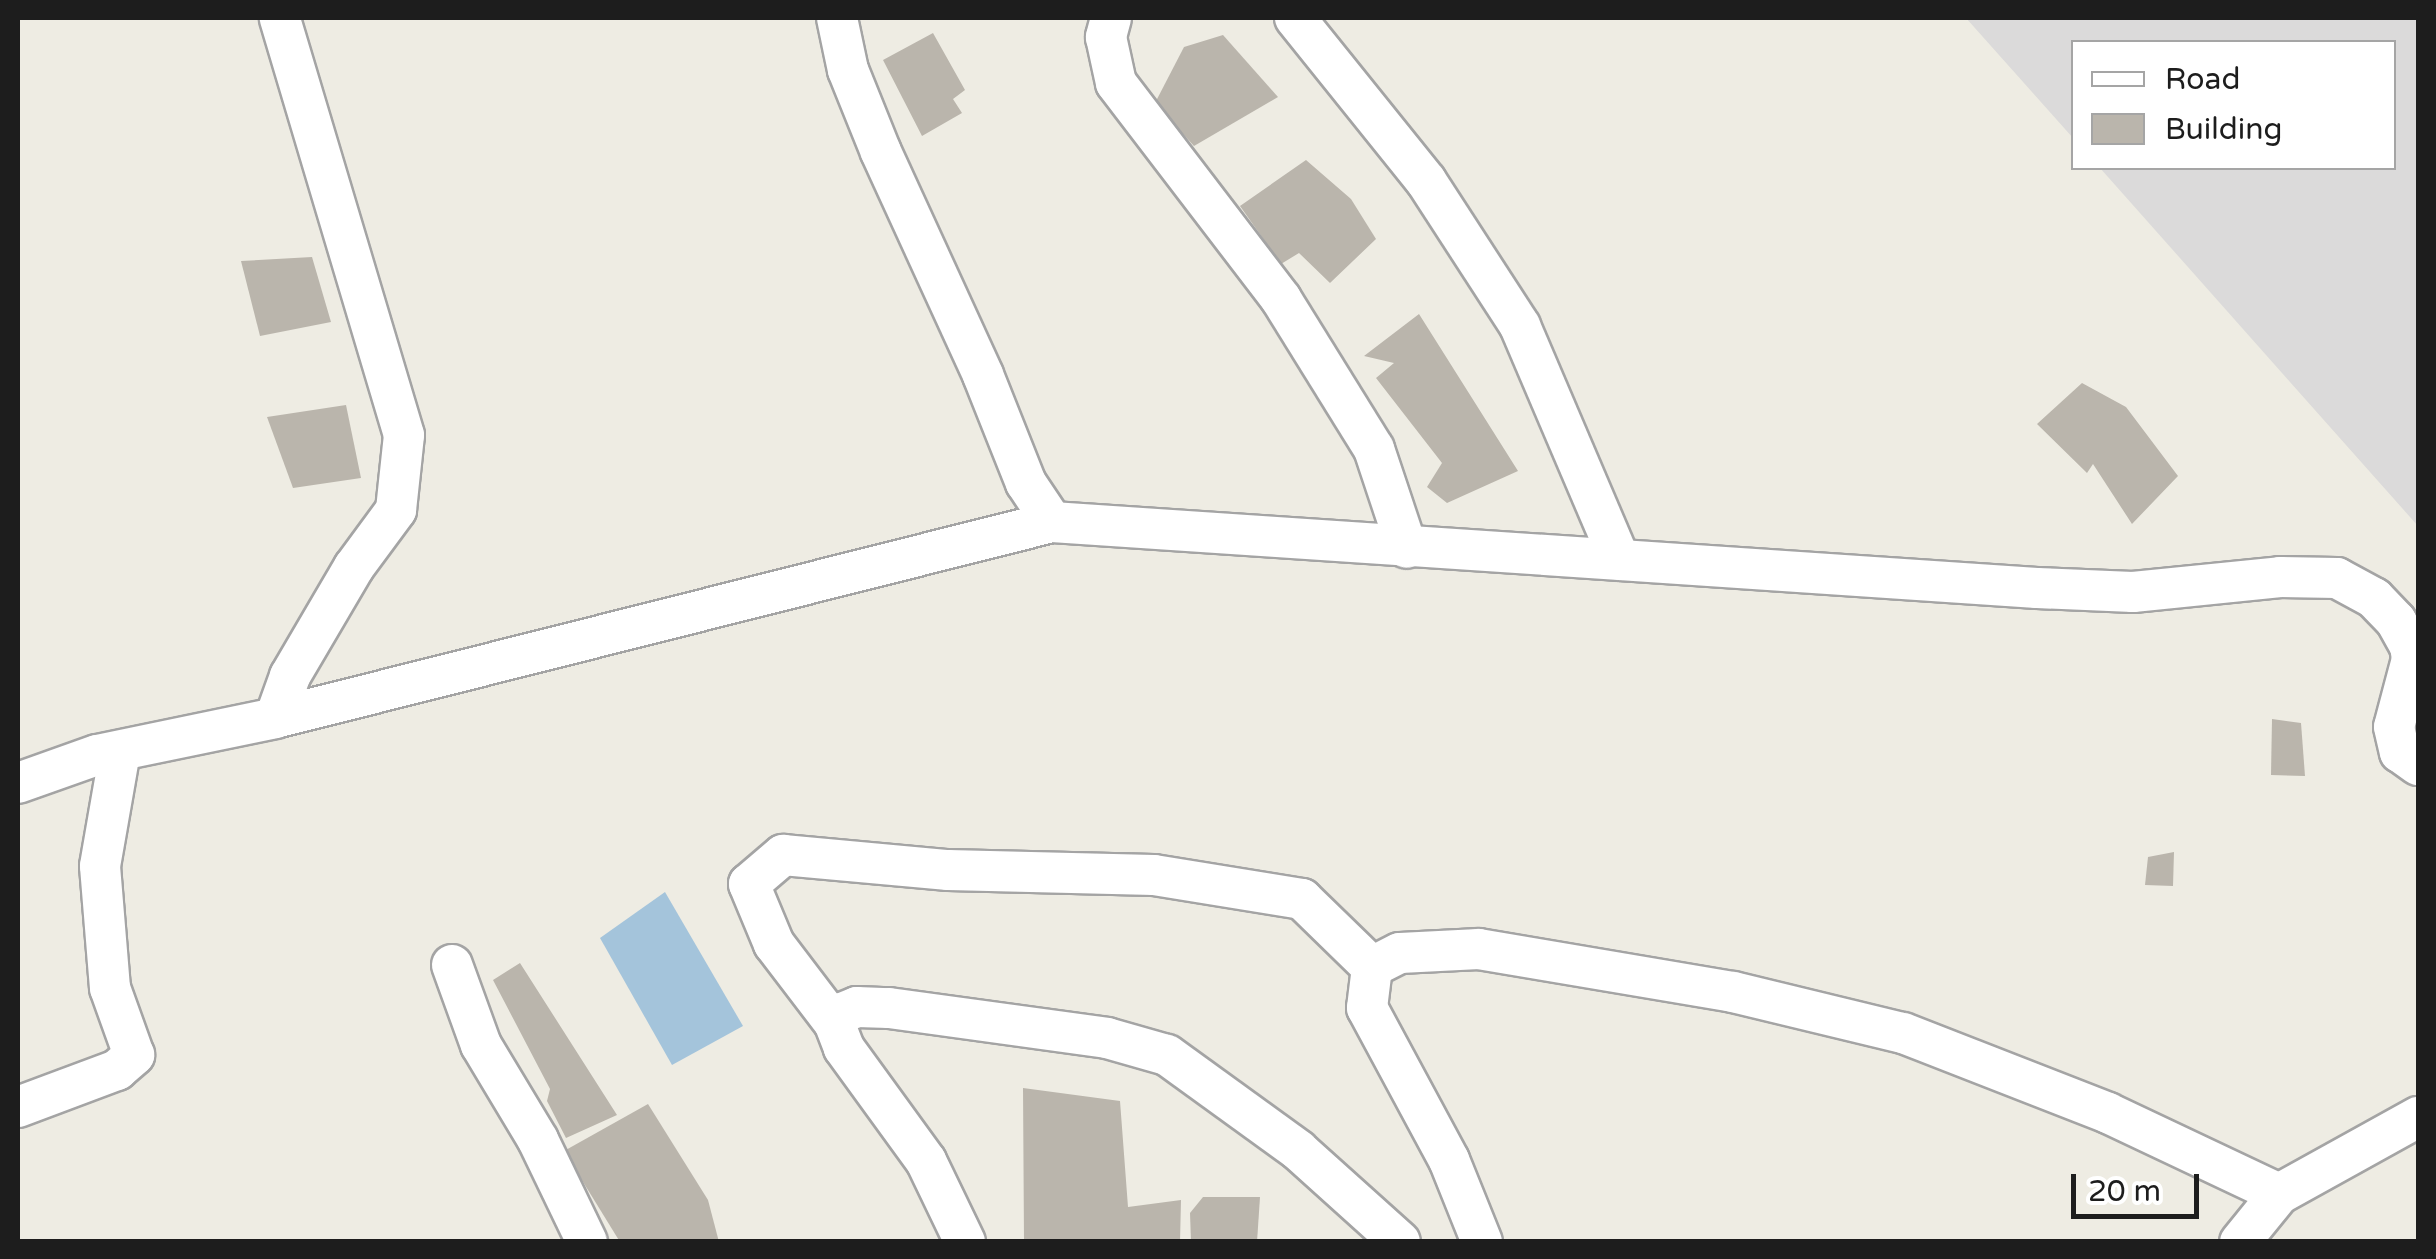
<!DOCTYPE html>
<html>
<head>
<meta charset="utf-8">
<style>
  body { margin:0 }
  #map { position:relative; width:2436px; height:1259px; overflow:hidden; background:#eeece3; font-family:"Varela Round",sans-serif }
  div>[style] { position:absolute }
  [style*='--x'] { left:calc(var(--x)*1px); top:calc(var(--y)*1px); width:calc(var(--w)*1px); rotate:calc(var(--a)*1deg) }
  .residential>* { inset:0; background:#dbdada }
  .water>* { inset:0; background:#a4c4db }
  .building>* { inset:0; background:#bab5ac }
  .roads { filter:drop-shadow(2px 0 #a4a4a4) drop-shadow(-2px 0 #a4a4a4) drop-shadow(0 2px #a4a4a4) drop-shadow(0 -2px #a4a4a4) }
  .minor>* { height:40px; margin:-20px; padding:0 20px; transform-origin:20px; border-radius:20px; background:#fff }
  span { translate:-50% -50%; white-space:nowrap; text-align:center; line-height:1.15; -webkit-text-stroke:9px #fff; paint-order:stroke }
  .frame { position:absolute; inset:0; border:20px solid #1d1d1d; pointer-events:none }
  .legend { position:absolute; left:2071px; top:40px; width:325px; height:130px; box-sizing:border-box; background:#fff; border:2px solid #a5a5a5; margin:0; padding:12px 18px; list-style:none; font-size:30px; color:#1d1d1d }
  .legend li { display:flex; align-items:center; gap:20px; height:50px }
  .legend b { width:50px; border:2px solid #a5a5a5 }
  .scale { position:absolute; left:2071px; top:1174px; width:128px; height:45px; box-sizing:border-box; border:5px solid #1d1d1d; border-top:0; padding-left:12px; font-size:30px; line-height:35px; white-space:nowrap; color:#1d1d1d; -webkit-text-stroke:8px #fff; paint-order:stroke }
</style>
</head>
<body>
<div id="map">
  <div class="residential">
    <div style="clip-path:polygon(1966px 18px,2418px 18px,2418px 526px,2100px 168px,2394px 168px,2394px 42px,2074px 42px,2073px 138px)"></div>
  </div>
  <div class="water">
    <div style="clip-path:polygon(665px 892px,743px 1026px,672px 1065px,600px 938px)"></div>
  </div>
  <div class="building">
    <div style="clip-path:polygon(933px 33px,965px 90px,953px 99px,962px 113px,922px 136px,883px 60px)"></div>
    <div style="clip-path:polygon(1223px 35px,1278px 97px,1194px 146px,1155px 103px,1184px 47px)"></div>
    <div style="clip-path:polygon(1306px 160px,1351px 199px,1376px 239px,1330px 283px,1299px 253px,1281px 264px,1240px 206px)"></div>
    <div style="clip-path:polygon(312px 257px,331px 322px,260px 336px,241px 261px)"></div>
    <div style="clip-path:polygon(1419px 314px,1518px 471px,1447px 503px,1427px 487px,1442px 463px,1376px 378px,1394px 363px,1364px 356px)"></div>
    <div style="clip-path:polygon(2082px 383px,2126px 407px,2178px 476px,2132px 524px,2093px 464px,2087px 473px,2037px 424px)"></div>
    <div style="clip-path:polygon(346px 405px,361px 478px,293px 488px,267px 417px)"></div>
    <div style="clip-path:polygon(2272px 719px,2301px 723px,2305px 776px,2271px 775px)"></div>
    <div style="clip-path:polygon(2174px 852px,2173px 886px,2145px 885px,2148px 857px)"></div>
    <div style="clip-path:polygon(520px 963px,617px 1115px,566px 1138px,547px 1101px,550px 1089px,493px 980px)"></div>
    <div style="clip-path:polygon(1023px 1088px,1120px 1101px,1128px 1207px,1181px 1200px,1180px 1242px,1024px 1242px)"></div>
    <div style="clip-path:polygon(648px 1104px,708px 1200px,719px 1242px,620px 1242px,564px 1151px)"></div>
    <div style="clip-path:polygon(1203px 1197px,1260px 1197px,1257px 1242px,1191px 1242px,1190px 1213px)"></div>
  </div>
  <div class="roads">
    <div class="minor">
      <div style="--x:837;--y:18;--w:53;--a:78.1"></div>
      <div style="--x:848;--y:70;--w:88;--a:68.1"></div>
      <div style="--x:881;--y:152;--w:245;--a:65.4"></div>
      <div style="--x:983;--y:375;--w:116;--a:68.3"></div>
      <div style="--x:1026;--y:483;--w:47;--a:56.3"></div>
      <div style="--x:1111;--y:18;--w:20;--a:105"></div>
      <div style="--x:1106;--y:37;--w:47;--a:77.7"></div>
      <div style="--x:1116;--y:83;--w:272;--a:52.6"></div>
      <div style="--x:1281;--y:299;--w:176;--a:58.2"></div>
      <div style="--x:1374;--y:449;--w:104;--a:71.6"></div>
      <div style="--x:1295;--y:18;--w:209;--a:51.2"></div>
      <div style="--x:1426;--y:181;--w:173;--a:57"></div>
      <div style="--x:1520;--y:326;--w:254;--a:66.9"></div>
      <div style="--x:275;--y:718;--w:45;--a:-70.3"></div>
      <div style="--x:290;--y:676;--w:126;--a:-59.6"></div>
      <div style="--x:354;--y:567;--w:71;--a:-53.6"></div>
      <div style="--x:396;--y:510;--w:75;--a:-83.9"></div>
      <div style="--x:404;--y:435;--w:435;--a:-106.6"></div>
      <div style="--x:18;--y:783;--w:84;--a:-19.5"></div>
      <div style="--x:97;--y:755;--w:182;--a:-11.7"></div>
      <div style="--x:275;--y:718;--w:801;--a:-14.16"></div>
      <div style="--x:1052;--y:522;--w:987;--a:3.83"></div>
      <div style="--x:2037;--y:588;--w:96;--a:2.4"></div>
      <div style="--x:2133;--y:592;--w:148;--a:-5.8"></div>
      <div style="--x:2280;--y:577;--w:57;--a:1"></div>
      <div style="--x:2337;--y:578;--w:42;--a:28.4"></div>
      <div style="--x:2374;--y:598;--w:32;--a:46"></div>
      <div style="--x:2396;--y:621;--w:29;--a:61"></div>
      <div style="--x:2410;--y:646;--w:13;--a:81"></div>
      <div style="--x:2412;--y:659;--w:70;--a:104.8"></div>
      <div style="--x:2394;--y:727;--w:26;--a:77"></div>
      <div style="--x:2400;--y:752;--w:22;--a:36"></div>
      <div style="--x:452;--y:965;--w:85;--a:70.1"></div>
      <div style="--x:481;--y:1045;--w:111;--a:59"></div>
      <div style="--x:538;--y:1140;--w:113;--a:64.3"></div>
      <div style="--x:835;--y:1024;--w:101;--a:-127.3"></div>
      <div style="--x:774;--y:944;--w:65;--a:-112.6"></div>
      <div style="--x:749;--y:884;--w:45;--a:-40.5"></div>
      <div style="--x:783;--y:855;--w:166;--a:5.2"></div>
      <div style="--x:948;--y:870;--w:206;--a:1.4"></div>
      <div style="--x:1154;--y:875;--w:150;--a:9.2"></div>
      <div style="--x:1302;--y:899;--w:98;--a:44.2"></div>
      <div style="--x:18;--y:1107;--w:106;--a:-20.5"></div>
      <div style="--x:117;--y:1070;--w:23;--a:-41"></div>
      <div style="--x:134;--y:1055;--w:71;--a:-109.7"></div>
      <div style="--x:110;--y:988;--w:122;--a:-94.7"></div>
      <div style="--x:100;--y:866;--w:117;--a:-80.1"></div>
      <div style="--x:965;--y:1242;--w:90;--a:-115.7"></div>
      <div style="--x:926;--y:1161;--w:140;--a:-126"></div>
      <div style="--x:844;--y:1048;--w:26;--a:-111"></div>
      <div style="--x:835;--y:1024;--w:13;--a:-58"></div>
      <div style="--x:842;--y:1013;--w:16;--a:-22"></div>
      <div style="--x:857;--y:1007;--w:32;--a:2"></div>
      <div style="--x:889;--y:1008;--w:220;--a:7.8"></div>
      <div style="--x:1107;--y:1038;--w:62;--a:15.8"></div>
      <div style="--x:1167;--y:1055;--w:162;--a:35.9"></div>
      <div style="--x:1298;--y:1150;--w:137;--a:42"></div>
      <div style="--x:1482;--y:1242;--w:88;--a:-111.9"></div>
      <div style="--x:1449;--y:1160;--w:173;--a:-118.3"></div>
      <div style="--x:1367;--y:1008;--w:41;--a:-83"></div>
      <div style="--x:1372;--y:967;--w:31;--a:-27"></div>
      <div style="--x:1400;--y:953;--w:79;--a:-2.9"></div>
      <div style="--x:1479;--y:949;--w:258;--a:9.6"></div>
      <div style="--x:1733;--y:992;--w:175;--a:13.6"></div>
      <div style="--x:1903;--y:1033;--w:220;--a:21.3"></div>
      <div style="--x:2108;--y:1113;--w:189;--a:25.3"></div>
      <div style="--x:2240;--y:1242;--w:62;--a:-50.9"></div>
      <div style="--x:2279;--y:1194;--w:159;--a:-29"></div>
    </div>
  </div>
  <div class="frame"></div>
  <ul class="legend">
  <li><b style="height:12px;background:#fff"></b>Road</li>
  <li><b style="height:28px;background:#bab5ac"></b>Building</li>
  </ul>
  <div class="scale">20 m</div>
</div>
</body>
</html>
